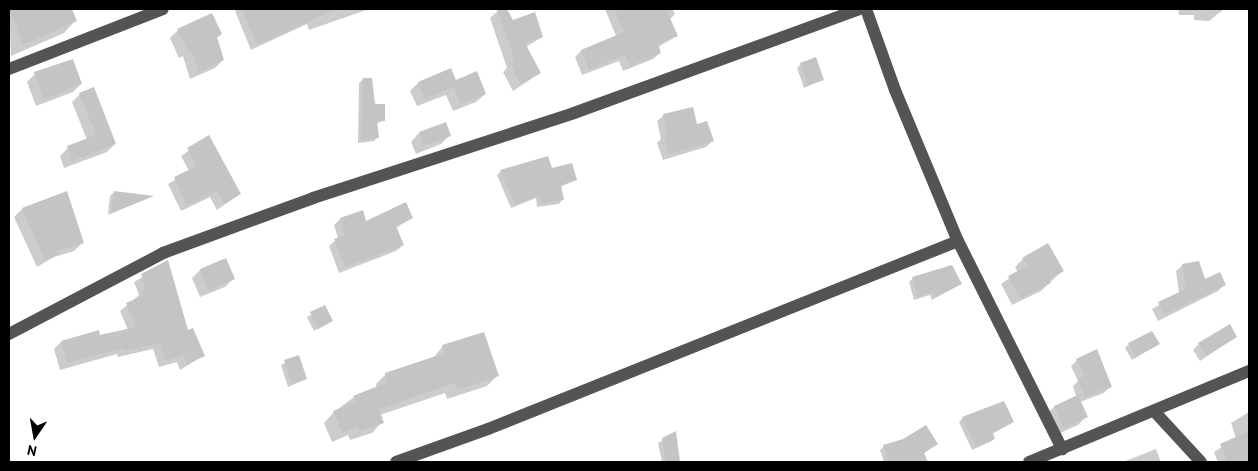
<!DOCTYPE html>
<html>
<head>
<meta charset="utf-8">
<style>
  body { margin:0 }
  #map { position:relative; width:1258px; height:471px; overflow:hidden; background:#fff; font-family:"PT Sans",sans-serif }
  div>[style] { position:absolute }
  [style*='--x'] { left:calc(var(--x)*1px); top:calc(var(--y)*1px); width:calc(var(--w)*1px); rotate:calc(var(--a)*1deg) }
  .shadow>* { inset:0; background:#0003 }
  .building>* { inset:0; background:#c4c4c4 }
  .minor>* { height:12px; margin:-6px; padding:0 6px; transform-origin:6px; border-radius:6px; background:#545454 }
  span { translate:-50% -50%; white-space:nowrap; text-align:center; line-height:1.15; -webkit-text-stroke:5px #fff; paint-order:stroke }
  .frame { position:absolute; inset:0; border:10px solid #000; pointer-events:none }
  .north { position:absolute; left:10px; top:411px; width:50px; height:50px; -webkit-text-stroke:4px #fff; paint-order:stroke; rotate:192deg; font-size:14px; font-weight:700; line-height:20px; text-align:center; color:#000 }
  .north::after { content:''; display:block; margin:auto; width:18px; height:22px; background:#000; clip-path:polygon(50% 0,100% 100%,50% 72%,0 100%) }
</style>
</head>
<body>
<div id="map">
  <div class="shadow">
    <div style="clip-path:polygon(9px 9px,70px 9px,75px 21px,64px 33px,11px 56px)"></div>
    <div style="clip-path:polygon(237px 9px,369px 9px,309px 30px,307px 24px,251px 50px,235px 11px)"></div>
    <div style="clip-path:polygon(500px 9px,506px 9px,512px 21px,542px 37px,526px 47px,540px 73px,513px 91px,503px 72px,507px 68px,490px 18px)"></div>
    <div style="clip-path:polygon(605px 9px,673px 9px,675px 14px,670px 19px,677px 36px,658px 47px,660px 53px,653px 59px,623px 71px,619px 61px,582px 75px,575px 57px,581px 51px,616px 36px)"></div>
    <div style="clip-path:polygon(1178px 9px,1224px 9px,1209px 21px,1194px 20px,1194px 15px,1179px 15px)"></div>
    <div style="clip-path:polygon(178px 30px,221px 34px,216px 39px,223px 60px,215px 68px,190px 79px,183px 56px,179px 58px,170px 38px)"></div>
    <div style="clip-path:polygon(801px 64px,823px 80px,804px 88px,797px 68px)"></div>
    <div style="clip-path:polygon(35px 74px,81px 84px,73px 92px,36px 106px,27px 82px)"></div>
    <div style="clip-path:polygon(363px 79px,384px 120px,376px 124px,378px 137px,374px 141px,358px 143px,359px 83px)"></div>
    <div style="clip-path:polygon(455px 82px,485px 94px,476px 102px,453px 111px,446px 95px,417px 106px,410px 91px,418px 83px)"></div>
    <div style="clip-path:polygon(80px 94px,115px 144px,107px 152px,64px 168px,60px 156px,68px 148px,87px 140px,72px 102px)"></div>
    <div style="clip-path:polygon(664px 115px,696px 126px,712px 141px,706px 147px,663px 160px,657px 143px,661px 139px,657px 121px)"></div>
    <div style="clip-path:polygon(445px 124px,449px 136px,441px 144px,416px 154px,411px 142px,419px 133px)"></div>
    <div style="clip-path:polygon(209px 137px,240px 194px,217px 210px,210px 197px,181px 211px,168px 184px,189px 171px,181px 156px)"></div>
    <div style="clip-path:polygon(551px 170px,576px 180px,560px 187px,562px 200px,559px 204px,537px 207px,536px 198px,511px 208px,497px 175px,501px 171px)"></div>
    <div style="clip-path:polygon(114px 192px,151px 197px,108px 215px,110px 196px)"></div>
    <div style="clip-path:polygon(22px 209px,82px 243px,74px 251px,54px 257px,37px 267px,14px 217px)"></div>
    <div style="clip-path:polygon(412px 218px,396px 228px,403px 245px,396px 251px,339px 273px,329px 246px,338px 238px,334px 225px,340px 219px,366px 223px)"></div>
    <div style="clip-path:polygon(1023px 259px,1062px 271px,1041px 291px,1012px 305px,1001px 284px,1018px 272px,1015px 267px)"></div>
    <div style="clip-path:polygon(168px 262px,187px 332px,203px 356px,180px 370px,177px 362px,159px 367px,153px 349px,118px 357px,117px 354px,60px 370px,54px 349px,61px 342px,128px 330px,120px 311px,139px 295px,134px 282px)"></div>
    <div style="clip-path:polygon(1183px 265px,1204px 281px,1224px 285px,1218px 291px,1158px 321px,1152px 309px,1179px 293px,1176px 271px)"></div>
    <div style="clip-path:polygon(200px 270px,233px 279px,225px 287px,200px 297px,192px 278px)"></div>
    <div style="clip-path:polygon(913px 278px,960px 284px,932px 300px,930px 295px,914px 300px,909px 282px)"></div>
    <div style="clip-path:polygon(324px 307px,331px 321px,314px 331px,307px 317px)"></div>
    <div style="clip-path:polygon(1236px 337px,1200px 361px,1193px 350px,1199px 344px)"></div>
    <div style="clip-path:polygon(1129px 344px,1158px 344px,1132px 360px,1125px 348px)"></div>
    <div style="clip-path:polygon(443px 346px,497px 376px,487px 386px,447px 399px,445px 393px,380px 415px,382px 422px,372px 433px,350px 440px,348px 435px,332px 442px,324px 423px,334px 412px,354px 397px,377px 388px,376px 384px,386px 374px,433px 358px)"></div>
    <div style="clip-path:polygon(298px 356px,306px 379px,288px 387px,281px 365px)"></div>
    <div style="clip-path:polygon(1077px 360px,1111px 386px,1104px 393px,1080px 402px,1086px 417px,1078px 425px,1056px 435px,1046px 415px,1054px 407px,1076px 396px,1073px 386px,1078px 381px,1071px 366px)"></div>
    <div style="clip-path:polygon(1249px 412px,1249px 460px,1218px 462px,1214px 452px,1236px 438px,1231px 423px)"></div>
    <div style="clip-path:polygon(963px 418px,1013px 422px,992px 434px,994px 439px,990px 442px,972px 450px,959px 422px)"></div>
    <div style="clip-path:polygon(675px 433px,679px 462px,662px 462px,658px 443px)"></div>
    <div style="clip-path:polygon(936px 444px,923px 454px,927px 462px,884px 462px,880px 450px,884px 446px)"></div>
    <div style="clip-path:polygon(1156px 449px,1161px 462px,1123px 462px)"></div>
  </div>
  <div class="building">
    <div style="clip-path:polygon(9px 9px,72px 9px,77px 21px,23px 45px)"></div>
    <div style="clip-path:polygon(242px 9px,336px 9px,257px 45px)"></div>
    <div style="clip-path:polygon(497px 9px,507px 9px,513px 20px,535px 12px,543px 37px,525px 43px,541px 73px,521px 84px,510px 63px,515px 61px)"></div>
    <div style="clip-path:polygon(614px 9px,666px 9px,678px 36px,658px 44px,661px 53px,630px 66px,625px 55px,589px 70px,581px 50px,624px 32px)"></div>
    <div style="clip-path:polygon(212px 13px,222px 34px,217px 37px,224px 60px,199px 72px,191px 49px,188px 51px,177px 29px)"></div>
    <div style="clip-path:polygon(816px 57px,824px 80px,808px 85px,800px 63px)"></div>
    <div style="clip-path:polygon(73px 59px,82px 84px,44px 99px,34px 72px)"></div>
    <div style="clip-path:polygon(451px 68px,456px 80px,477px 71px,486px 94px,461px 104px,454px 87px,425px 99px,418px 82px)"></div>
    <div style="clip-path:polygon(363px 78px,372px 78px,375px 104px,385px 104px,385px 121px,377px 121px,379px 138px,361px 140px)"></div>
    <div style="clip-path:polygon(94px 87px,116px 144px,72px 161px,67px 146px,96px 135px,79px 93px)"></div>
    <div style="clip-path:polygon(693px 107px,697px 124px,707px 121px,714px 141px,669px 154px,663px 135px,668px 134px,663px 114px)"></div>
    <div style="clip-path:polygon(446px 122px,451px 136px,424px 146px,419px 132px)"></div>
    <div style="clip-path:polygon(209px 135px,241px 194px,224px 204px,217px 191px,187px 205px,174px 177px,197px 166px,187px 148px)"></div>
    <div style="clip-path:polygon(548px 156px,552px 168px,572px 163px,577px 180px,561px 185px,564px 200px,541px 204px,539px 195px,515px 205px,500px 170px)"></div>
    <div style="clip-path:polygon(67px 191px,84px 243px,57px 251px,58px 254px,45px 260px,22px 208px)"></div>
    <div style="clip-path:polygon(114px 191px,154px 196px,111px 213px)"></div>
    <div style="clip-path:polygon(406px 202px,413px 218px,396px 226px,404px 245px,345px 267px,334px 239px,345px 235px,340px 218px,363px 210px,366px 221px)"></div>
    <div style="clip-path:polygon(1048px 243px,1064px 271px,1049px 280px,1051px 283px,1020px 299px,1008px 276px,1027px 266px,1022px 258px)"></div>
    <div style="clip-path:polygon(226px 258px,235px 279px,208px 290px,200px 269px)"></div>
    <div style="clip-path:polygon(168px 260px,188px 330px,193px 328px,205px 356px,187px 364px,184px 355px,166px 361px,160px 343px,124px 351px,124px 348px,67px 363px,61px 341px,99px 330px,100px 335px,136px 327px,126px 303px,143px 296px,141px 291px,146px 290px,141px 274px)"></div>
    <div style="clip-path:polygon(1199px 261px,1205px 279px,1220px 272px,1226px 285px,1164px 315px,1158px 302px,1186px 289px,1182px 264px)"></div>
    <div style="clip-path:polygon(952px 265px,962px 284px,936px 297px,933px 292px,918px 297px,912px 277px)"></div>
    <div style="clip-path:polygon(325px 305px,333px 321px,318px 329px,310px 312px)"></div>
    <div style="clip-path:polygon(1230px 324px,1237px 337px,1206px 356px,1198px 343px)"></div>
    <div style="clip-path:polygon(1152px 331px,1160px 344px,1136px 357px,1128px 343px)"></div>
    <div style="clip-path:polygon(484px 332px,499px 376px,457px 390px,455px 383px,379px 409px,384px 423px,360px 431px,358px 426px,343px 433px,333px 411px,356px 402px,353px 396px,388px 382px,385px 373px,445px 353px,442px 345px)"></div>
    <div style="clip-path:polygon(1097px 349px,1112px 387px,1085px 397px,1078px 379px,1085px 376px,1076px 359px)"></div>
    <div style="clip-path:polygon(299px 355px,307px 379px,292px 384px,284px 360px)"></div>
    <div style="clip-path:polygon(1078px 395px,1088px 417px,1064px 428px,1054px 406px)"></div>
    <div style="clip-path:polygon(1004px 401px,1014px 422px,993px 433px,995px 439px,976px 447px,962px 417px)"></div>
    <div style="clip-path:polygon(926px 425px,938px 444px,924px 453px,928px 462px,889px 462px,883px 445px,903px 439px)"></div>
    <div style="clip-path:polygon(676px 431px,680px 462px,666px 462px,662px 438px)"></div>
    <div style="clip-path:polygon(1249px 431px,1249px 462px,1228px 462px,1220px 444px)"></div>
  </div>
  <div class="minor">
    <div style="--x:866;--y:9;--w:86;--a:70.3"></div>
    <div style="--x:895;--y:90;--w:164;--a:67.4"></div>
    <div style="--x:958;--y:241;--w:233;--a:63.4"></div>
    <div style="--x:9;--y:69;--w:165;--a:-21.3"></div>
    <div style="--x:9;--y:334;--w:174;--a:-27.7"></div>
    <div style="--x:163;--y:253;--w:160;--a:-20.1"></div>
    <div style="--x:313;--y:198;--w:274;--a:-18"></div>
    <div style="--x:574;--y:113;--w:303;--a:-20"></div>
    <div style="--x:1154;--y:411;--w:69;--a:47.3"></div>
    <div style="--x:396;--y:462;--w:98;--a:-19.7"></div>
    <div style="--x:488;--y:429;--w:506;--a:-21.8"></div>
    <div style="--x:1029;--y:462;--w:238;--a:-22.5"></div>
  </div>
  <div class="frame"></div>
  <div class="north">N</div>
</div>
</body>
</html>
